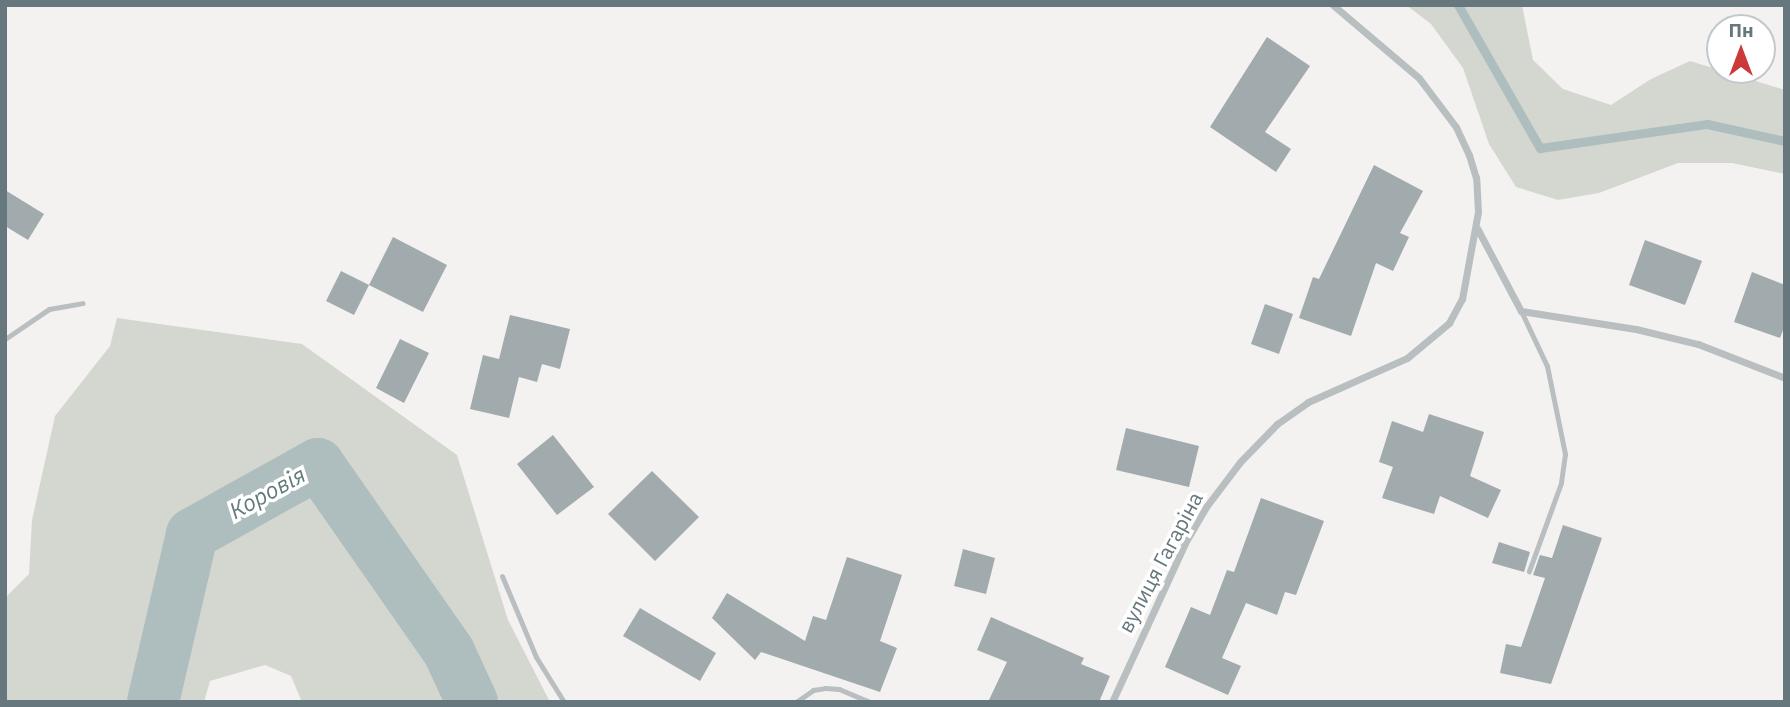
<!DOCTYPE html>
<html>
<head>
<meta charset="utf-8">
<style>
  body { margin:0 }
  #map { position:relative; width:1790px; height:707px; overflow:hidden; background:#f3f2f0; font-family:"IBM Plex Sans",sans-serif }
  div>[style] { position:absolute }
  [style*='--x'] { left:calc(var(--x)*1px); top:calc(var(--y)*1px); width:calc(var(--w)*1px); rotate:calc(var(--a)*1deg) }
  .green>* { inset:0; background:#d4d7d0 }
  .stream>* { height:9px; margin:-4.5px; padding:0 4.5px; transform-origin:4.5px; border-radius:4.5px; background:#aebebe }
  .river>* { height:52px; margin:-26px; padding:0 26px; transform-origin:26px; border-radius:26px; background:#aebebe }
  .building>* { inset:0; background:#a1aaac }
  .service>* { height:5px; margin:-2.5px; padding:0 2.5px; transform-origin:2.5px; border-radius:2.5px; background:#b9bec0 }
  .minor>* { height:7px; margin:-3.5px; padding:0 3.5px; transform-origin:3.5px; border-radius:3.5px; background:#b9bec0 }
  span { translate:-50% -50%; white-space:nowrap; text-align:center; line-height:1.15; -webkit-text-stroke:7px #fff; paint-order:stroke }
  .street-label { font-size:21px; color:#66787d }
  .water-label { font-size:23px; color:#627a7b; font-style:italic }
  .frame { position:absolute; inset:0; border:7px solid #66787d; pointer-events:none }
  .north { position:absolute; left:1706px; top:14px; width:70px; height:70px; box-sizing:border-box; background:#fff; border:2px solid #c2c9cb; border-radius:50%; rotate:0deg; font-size:19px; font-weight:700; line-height:28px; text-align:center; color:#66787d }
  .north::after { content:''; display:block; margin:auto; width:24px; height:32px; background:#cb393a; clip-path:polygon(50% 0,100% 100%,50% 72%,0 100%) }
</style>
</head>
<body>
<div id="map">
  <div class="green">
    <div style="clip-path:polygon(1406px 5px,1522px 5px,1533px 60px,1563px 89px,1611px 105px,1651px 79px,1690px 61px,1785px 90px,1785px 174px,1732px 163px,1678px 163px,1599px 193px,1558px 200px,1516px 187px,1489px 144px,1463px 68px,1431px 24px)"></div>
    <div style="clip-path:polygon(117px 318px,302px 344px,457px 455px,508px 620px,550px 702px,302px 702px,291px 676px,265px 665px,210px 681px,204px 702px,5px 702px,5px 598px,29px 574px,32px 520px,55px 416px,110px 346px)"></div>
  </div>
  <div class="stream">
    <div style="--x:1458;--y:5;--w:165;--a:60.2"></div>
    <div style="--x:1540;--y:148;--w:169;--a:-8.2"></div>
    <div style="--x:1707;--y:124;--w:80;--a:12.3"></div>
  </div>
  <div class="river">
    <div style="--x:153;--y:702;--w:172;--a:-76.9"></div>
    <div style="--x:192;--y:534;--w:144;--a:-29.1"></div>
    <div style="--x:318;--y:464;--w:229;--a:55.1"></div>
    <div style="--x:449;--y:652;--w:55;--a:65.3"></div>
  </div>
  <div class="building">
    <div style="clip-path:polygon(1267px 37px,1310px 66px,1265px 132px,1291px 149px,1276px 172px,1210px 127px)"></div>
    <div style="clip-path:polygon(1374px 165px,1423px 191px,1400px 233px,1409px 237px,1393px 271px,1376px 263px,1351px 336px,1299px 318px,1313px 277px,1319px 279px)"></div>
    <div style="clip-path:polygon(5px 190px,44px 214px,28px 240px,5px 226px)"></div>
    <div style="clip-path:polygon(393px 237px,447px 265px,423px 312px,369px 285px)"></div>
    <div style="clip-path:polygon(1645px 240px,1702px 261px,1685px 305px,1629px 285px)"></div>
    <div style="clip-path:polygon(341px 271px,369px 285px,354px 315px,326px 301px)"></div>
    <div style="clip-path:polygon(1752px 272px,1785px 285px,1785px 325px,1780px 338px,1734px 322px)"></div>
    <div style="clip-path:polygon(1265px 304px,1293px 314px,1279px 354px,1251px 344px)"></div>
    <div style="clip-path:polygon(510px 315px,570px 329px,560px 369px,542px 364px,537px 382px,519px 377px,509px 418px,470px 409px,483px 355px,499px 359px)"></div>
    <div style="clip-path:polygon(400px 339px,429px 353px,404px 403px,376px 388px)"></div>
    <div style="clip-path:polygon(1429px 414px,1484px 432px,1470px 476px,1501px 490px,1488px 518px,1440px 496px,1434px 514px,1382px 498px,1393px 467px,1379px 462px,1392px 421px,1423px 432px)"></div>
    <div style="clip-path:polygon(1126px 428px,1199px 446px,1189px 487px,1116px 470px)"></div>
    <div style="clip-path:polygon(553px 435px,594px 487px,557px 515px,517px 464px)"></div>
    <div style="clip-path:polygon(652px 471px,699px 517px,655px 561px,608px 514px)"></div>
    <div style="clip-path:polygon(1261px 498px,1324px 521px,1296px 595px,1285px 592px,1277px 615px,1246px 603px,1222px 658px,1241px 666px,1228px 695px,1165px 667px,1191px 607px,1210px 615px,1227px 570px,1234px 572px)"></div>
    <div style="clip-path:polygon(1563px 525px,1602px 538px,1551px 684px,1500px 673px,1506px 644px,1521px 647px,1545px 578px,1533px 575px,1540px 555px,1552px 558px)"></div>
    <div style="clip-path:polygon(1499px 542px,1530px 552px,1524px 572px,1492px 563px)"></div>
    <div style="clip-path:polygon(963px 549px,995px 558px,986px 594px,954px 586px)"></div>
    <div style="clip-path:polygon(847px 557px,902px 575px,880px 641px,897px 648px,880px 692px,761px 652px,755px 660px,712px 618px,727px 593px,805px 641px,813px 616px,826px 620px)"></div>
    <div style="clip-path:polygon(640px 608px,716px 653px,700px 681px,623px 636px)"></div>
    <div style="clip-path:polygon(991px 617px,1084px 658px,1081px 664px,1110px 676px,1099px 702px,988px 702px,1007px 662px,977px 650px)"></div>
  </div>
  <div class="service">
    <div style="--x:1521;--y:311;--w:61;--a:64.7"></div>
    <div style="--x:1547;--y:366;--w:90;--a:78.4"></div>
    <div style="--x:1565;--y:454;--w:29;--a:98"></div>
    <div style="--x:1561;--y:483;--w:94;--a:110"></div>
    <div style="--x:5;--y:339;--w:53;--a:-34.3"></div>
    <div style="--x:49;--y:309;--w:34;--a:-10"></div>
    <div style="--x:502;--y:576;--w:88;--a:67.2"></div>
    <div style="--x:536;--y:657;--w:53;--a:58.1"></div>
    <div style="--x:796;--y:702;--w:21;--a:-35"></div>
    <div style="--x:813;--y:690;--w:12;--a:-9"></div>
    <div style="--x:825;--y:688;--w:14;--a:4"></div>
    <div style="--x:839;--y:689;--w:33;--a:23"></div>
  </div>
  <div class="minor">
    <div style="--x:1477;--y:228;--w:94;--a:62.1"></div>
    <div style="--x:1521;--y:311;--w:116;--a:8.9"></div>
    <div style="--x:1636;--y:329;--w:64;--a:13.6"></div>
    <div style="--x:1698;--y:344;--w:93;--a:21.3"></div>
    <div style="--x:1112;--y:702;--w:175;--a:-65.3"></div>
    <div style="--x:1185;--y:543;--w:42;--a:-59.7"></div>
    <div style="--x:1206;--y:507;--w:56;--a:-52.9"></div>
    <div style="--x:1240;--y:462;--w:53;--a:-45.8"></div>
    <div style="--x:1277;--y:424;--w:38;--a:-35"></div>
    <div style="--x:1308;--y:402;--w:108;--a:-24"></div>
    <div style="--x:1407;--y:358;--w:55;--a:-39.8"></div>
    <div style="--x:1449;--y:323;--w:27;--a:-62"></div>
    <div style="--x:1462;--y:299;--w:88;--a:-79.6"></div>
    <div style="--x:1478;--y:212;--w:34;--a:-93"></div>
    <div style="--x:1476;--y:178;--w:24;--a:-107"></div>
    <div style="--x:1469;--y:155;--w:31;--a:-115"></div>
    <div style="--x:1456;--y:127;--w:61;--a:-127.1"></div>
    <div style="--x:1419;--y:78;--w:113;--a:-139.7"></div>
  </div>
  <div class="street-label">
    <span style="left:1160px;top:562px;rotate:-62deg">вулиця Гагаріна</span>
  </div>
  <div class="water-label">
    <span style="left:267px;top:492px;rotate:-29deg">Коровія</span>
  </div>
  <div class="frame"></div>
  <div class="north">Пн</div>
</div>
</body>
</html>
